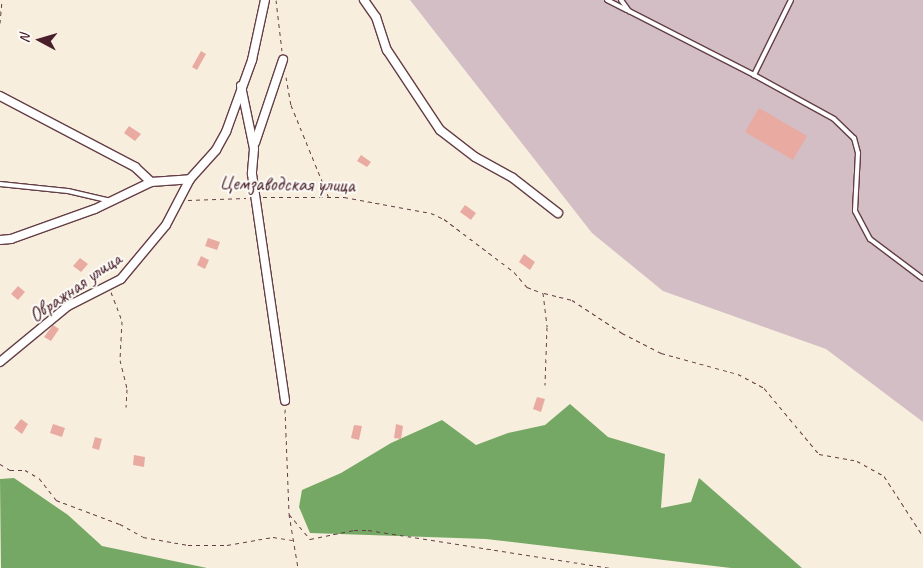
<!DOCTYPE html>
<html>
<head>
<meta charset="utf-8">
<style>
  body { margin:0 }
  #map { position:relative; width:923px; height:568px; overflow:hidden; background:#f8eede; font-family:Caveat,sans-serif }
  div>[style] { position:absolute }
  [style*='--x'] { left:calc(var(--x)*1px); top:calc(var(--y)*1px); width:calc(var(--w)*1px); rotate:calc(var(--a)*1deg) }
  .industrial>* { inset:0; background:#d2bec4 }
  .forest>* { inset:0; background:#75a864 }
  .building>* { inset:0; background:#e9aba1 }
  .path>* { height:1px; margin-top:-0.5px; transform-origin:0; background:repeating-linear-gradient(90deg,#643e46 0 4px,transparent 0 8px) }
  .roads { filter:drop-shadow(1px 0 #643e46) drop-shadow(-1px 0 #643e46) drop-shadow(0 1px #643e46) drop-shadow(0 -1px #643e46) }
  .service>* { height:4px; margin:-2px; padding:0 2px; transform-origin:2px; border-radius:2px; background:#fff }
  .minor>* { height:8px; margin:-4px; padding:0 4px; transform-origin:4px; border-radius:4px; background:#fff }
  span { translate:-50% -50%; white-space:nowrap; text-align:center; line-height:1.15; -webkit-text-stroke:4px #fdfcf7; paint-order:stroke }
  .street-label { font-size:20px; color:#4a1f2b }
  .north { position:absolute; left:15px; top:15px; width:50px; height:50px; -webkit-text-stroke:4px #fdfcf7; paint-order:stroke; rotate:276deg; font-size:14px; font-weight:700; line-height:20px; text-align:center; color:#4a1f2b }
  .north::after { content:''; display:block; margin:auto; width:18px; height:22px; background:#4a1f2b; clip-path:polygon(50% 0,100% 100%,50% 72%,0 100%) }
</style>
</head>
<body>
<div id="map">
  <div class="industrial">
    <div style="clip-path:polygon(410px 0,923px 0,923px 422px,826px 349px,663px 291px,592px 233px)"></div>
  </div>
  <div class="forest">
    <div style="clip-path:polygon(570px 404px,608px 437px,665px 454px,661px 508px,691px 502px,699px 478px,802px 568px,731px 568px,486px 539px,310px 533px,299px 507px,302px 490px,341px 473px,391px 443px,442px 420px,476px 445px,508px 433px,545px 425px)"></div>
    <div style="clip-path:polygon(14px 478px,68px 515px,102px 546px,207px 568px,1px 568px,0 479px)"></div>
  </div>
  <div class="building">
    <div style="clip-path:polygon(201px 51px,206px 54px,197px 70px,192px 67px)"></div>
    <div style="clip-path:polygon(759px 108px,807px 136px,793px 160px,745px 132px)"></div>
    <div style="clip-path:polygon(129px 126px,141px 134px,135px 141px,124px 133px)"></div>
    <div style="clip-path:polygon(361px 155px,371px 162px,367px 167px,357px 161px)"></div>
    <div style="clip-path:polygon(465px 205px,476px 213px,471px 220px,460px 212px)"></div>
    <div style="clip-path:polygon(208px 238px,220px 242px,217px 250px,205px 246px)"></div>
    <div style="clip-path:polygon(524px 254px,535px 262px,530px 270px,519px 262px)"></div>
    <div style="clip-path:polygon(201px 256px,209px 260px,205px 269px,197px 265px)"></div>
    <div style="clip-path:polygon(80px 258px,88px 264px,81px 272px,73px 266px)"></div>
    <div style="clip-path:polygon(18px 286px,25px 292px,18px 300px,11px 294px)"></div>
    <div style="clip-path:polygon(53px 325px,59px 329px,51px 341px,44px 337px)"></div>
    <div style="clip-path:polygon(537px 397px,545px 399px,541px 412px,533px 409px)"></div>
    <div style="clip-path:polygon(21px 419px,28px 424px,22px 434px,14px 428px)"></div>
    <div style="clip-path:polygon(53px 424px,65px 428px,62px 437px,50px 433px)"></div>
    <div style="clip-path:polygon(396px 424px,403px 426px,401px 439px,394px 438px)"></div>
    <div style="clip-path:polygon(354px 425px,362px 426px,359px 440px,351px 438px)"></div>
    <div style="clip-path:polygon(95px 437px,102px 439px,99px 450px,92px 448px)"></div>
    <div style="clip-path:polygon(134px 455px,145px 457px,144px 467px,133px 465px)"></div>
  </div>
  <div class="path">
    <div style="--x:276;--y:0;--w:51;--a:83.3"></div>
    <div style="--x:0;--y:23;--w:23;--a:-85"></div>
    <div style="--x:286;--y:77;--w:28;--a:80"></div>
    <div style="--x:291;--y:105;--w:100;--a:67.8"></div>
    <div style="--x:263;--y:197;--w:81;--a:0"></div>
    <div style="--x:344;--y:197;--w:88;--a:10.4"></div>
    <div style="--x:431;--y:213;--w:14;--a:25"></div>
    <div style="--x:444;--y:219;--w:88;--a:37.1"></div>
    <div style="--x:514;--y:272;--w:20;--a:49"></div>
    <div style="--x:527;--y:287;--w:17;--a:21"></div>
    <div style="--x:543;--y:293;--w:34;--a:83"></div>
    <div style="--x:547;--y:327;--w:58;--a:92"></div>
    <div style="--x:188;--y:200;--w:58;--a:-2"></div>
    <div style="--x:111;--y:292;--w:31;--a:69"></div>
    <div style="--x:122;--y:321;--w:39;--a:93"></div>
    <div style="--x:120;--y:360;--w:30;--a:76"></div>
    <div style="--x:127;--y:389;--w:18;--a:93"></div>
    <div style="--x:544;--y:293;--w:29;--a:14"></div>
    <div style="--x:572;--y:300;--w:60;--a:33.4"></div>
    <div style="--x:622;--y:333;--w:44;--a:27.1"></div>
    <div style="--x:661;--y:353;--w:80;--a:15.3"></div>
    <div style="--x:738;--y:374;--w:30;--a:28"></div>
    <div style="--x:764;--y:388;--w:86;--a:50.2"></div>
    <div style="--x:819;--y:454;--w:39;--a:10"></div>
    <div style="--x:857;--y:461;--w:31;--a:29"></div>
    <div style="--x:884;--y:476;--w:72;--a:57"></div>
    <div style="--x:285;--y:409;--w:105;--a:87.8"></div>
    <div style="--x:289;--y:514;--w:55;--a:80.5"></div>
    <div style="--x:0;--y:464;--w:12;--a:31"></div>
    <div style="--x:10;--y:470;--w:15;--a:0"></div>
    <div style="--x:25;--y:470;--w:16;--a:30"></div>
    <div style="--x:39;--y:478;--w:28;--a:52"></div>
    <div style="--x:56;--y:500;--w:68;--a:20.6"></div>
    <div style="--x:120;--y:524;--w:26;--a:29"></div>
    <div style="--x:143;--y:537;--w:46;--a:10.1"></div>
    <div style="--x:188;--y:545;--w:39;--a:0"></div>
    <div style="--x:227;--y:545;--w:47;--a:-9.9"></div>
    <div style="--x:273;--y:537;--w:20;--a:9"></div>
    <div style="--x:289;--y:514;--w:33;--a:50"></div>
    <div style="--x:310;--y:539;--w:45;--a:-11.6"></div>
    <div style="--x:354;--y:530;--w:14;--a:0"></div>
    <div style="--x:368;--y:530;--w:247;--a:8.9"></div>
  </div>
  <div class="roads">
    <div class="service">
      <div style="--x:607;--y:0;--w:22;--a:27"></div>
      <div style="--x:621;--y:0;--w:14;--a:54"></div>
      <div style="--x:629;--y:11;--w:140;--a:27.1"></div>
      <div style="--x:791;--y:0;--w:84;--a:116.3"></div>
      <div style="--x:754;--y:75;--w:91;--a:28.8"></div>
      <div style="--x:834;--y:119;--w:28;--a:44"></div>
      <div style="--x:854;--y:138;--w:16;--a:75"></div>
      <div style="--x:858;--y:153;--w:58;--a:93"></div>
      <div style="--x:855;--y:211;--w:32;--a:62"></div>
      <div style="--x:870;--y:239;--w:66;--a:37"></div>
      <div style="--x:0;--y:184;--w:68;--a:5.9"></div>
      <div style="--x:68;--y:191;--w:44;--a:13.1"></div>
    </div>
    <div class="minor">
      <div style="--x:364;--y:0;--w:21;--a:55"></div>
      <div style="--x:376;--y:17;--w:35;--a:72"></div>
      <div style="--x:387;--y:50;--w:96;--a:56.5"></div>
      <div style="--x:440;--y:130;--w:44;--a:37.6"></div>
      <div style="--x:475;--y:157;--w:43;--a:28.9"></div>
      <div style="--x:513;--y:178;--w:57;--a:37.9"></div>
      <div style="--x:241;--y:86;--w:64;--a:78.3"></div>
      <div style="--x:254;--y:149;--w:25;--a:95"></div>
      <div style="--x:252;--y:174;--w:229;--a:81.7"></div>
      <div style="--x:0;--y:96;--w:153;--a:27.7"></div>
      <div style="--x:135;--y:167;--w:22;--a:43"></div>
      <div style="--x:151;--y:182;--w:39;--a:-4"></div>
      <div style="--x:255;--y:143;--w:88;--a:-71.4"></div>
      <div style="--x:0;--y:240;--w:11;--a:-5"></div>
      <div style="--x:11;--y:239;--w:89;--a:-19.7"></div>
      <div style="--x:95;--y:209;--w:62;--a:-25.7"></div>
      <div style="--x:0;--y:362;--w:88;--a:-39.5"></div>
      <div style="--x:68;--y:306;--w:59;--a:-27"></div>
      <div style="--x:121;--y:279;--w:70;--a:-50.2"></div>
      <div style="--x:166;--y:225;--w:52;--a:-62.4"></div>
      <div style="--x:190;--y:179;--w:39;--a:-48"></div>
      <div style="--x:216;--y:150;--w:21;--a:-61"></div>
      <div style="--x:226;--y:132;--w:77;--a:-70.1"></div>
      <div style="--x:252;--y:60;--w:61;--a:-77.8"></div>
    </div>
  </div>
  <div class="street-label">
    <span style="left:287px;top:184px;rotate:1deg">Цемзаводская улица</span>
    <span style="left:75px;top:287px;rotate:-35deg">Овражная улица</span>
  </div>
  <div class="north">N</div>
</div>
</body>
</html>
